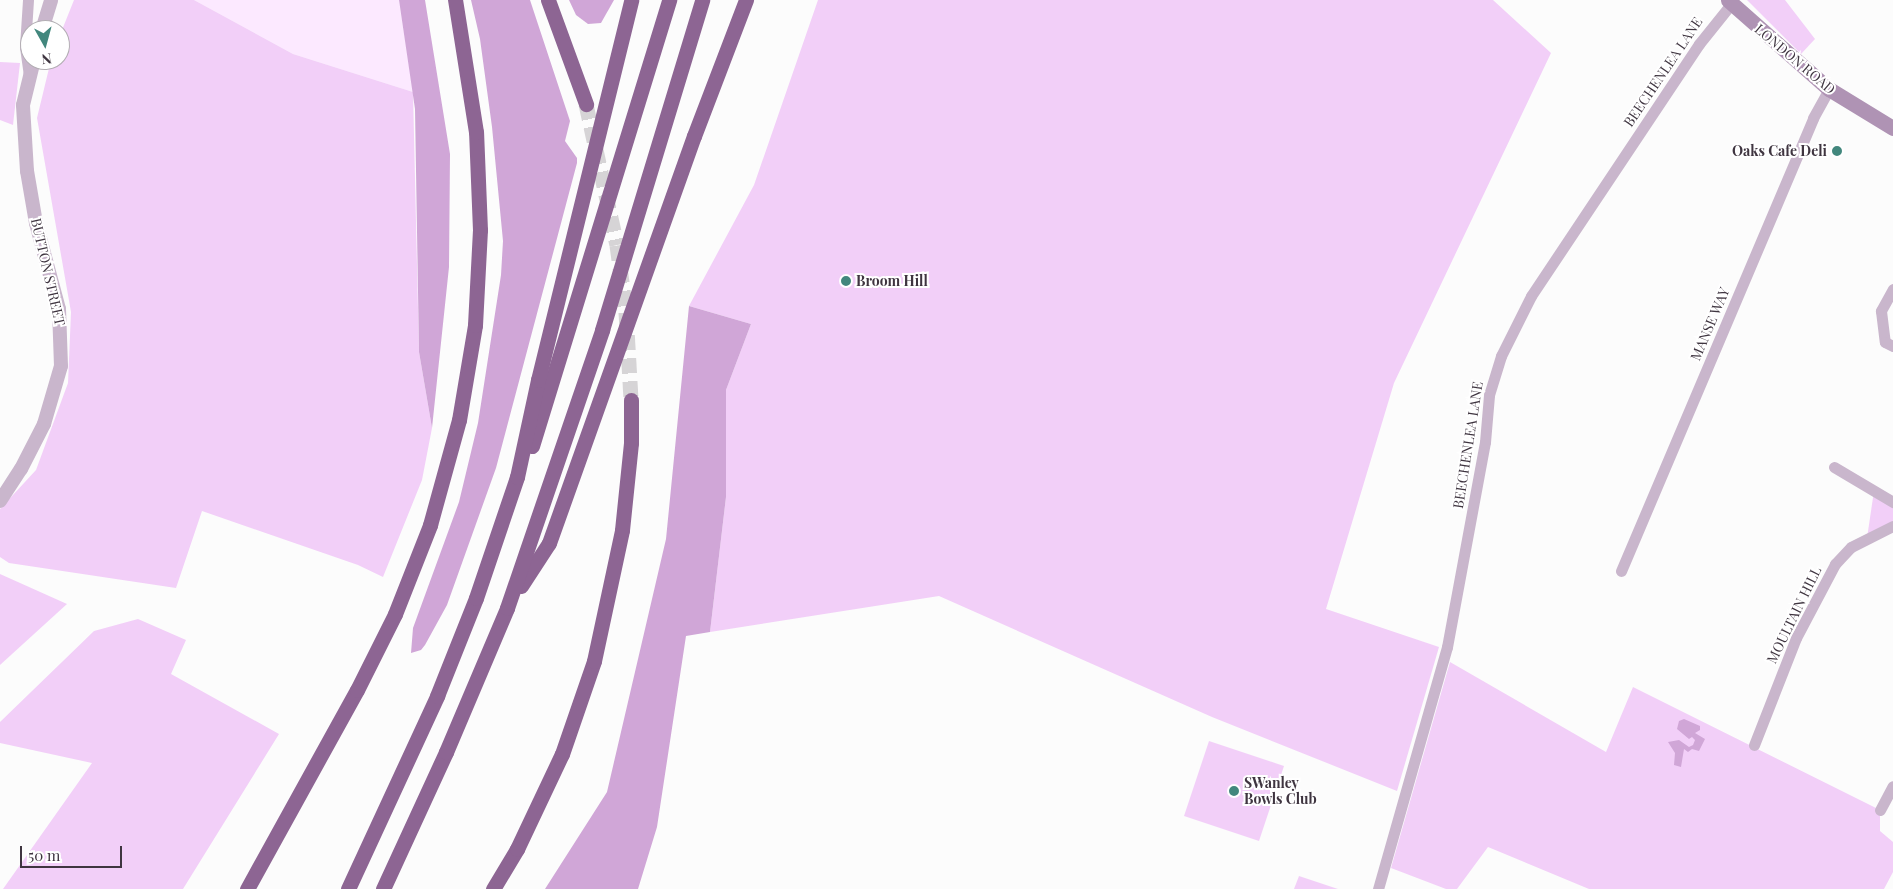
<!DOCTYPE html>
<html>
<head>
<meta charset="utf-8">
<style>
  body { margin:0 }
  #map { position:relative; width:1893px; height:889px; overflow:hidden; background:#fcfcfc; font-family:"Playfair Display",serif }
  div>[style] { position:absolute }
  [style*='--x'] { left:calc(var(--x)*1px); top:calc(var(--y)*1px); width:calc(var(--w)*1px); rotate:calc(var(--a)*1deg) }
  .built>* { inset:0; background:#fce9ff }
  .green>* { inset:0; background:#f2cff8 }
  .forest>* { inset:0; background:#d0a6d7 }
  .motorway-tunnel>* { height:15px; margin-top:-7.5px; transform-origin:0; background:repeating-linear-gradient(90deg,#d6d4d6 0 15px,transparent 0 23px) }
  .minor>* { height:11px; margin:-5.5px; padding:0 5.5px; transform-origin:5.5px; border-radius:5.5px; background:#c9b6cc }
  .tertiary>* { height:14px; margin:-7px; padding:0 7px; transform-origin:7px; border-radius:7px; background:#c9b6cc }
  .secondary>* { height:15px; margin:-7.5px; padding:0 7.5px; transform-origin:7.5px; border-radius:7.5px; background:#af93b4 }
  .motorway>* { height:15px; margin:-7.5px; padding:0 7.5px; transform-origin:7.5px; border-radius:7.5px; background:#8d6593 }
  .dots>* { width:14px; height:14px; translate:-50% -50%; box-sizing:border-box; border:2px solid #fff; border-radius:50% }
  span { translate:-50% -50%; white-space:nowrap; text-align:center; line-height:1.15; -webkit-text-stroke:4px #fff; paint-order:stroke }
  .street-label { font-size:14px; color:#3f3540 }
  .poi-label { font-size:14px; color:#3f3540; font-weight:700 }
  .right { translate:-100% -50%; text-align:right }
  .left { translate:0 -50%; text-align:left }
  .north { position:absolute; left:20px; top:20px; width:50px; height:50px; box-sizing:border-box; background:#fff; border:1px solid #b2aeb3; border-radius:50%; rotate:173deg; font-size:14px; font-weight:700; line-height:20px; text-align:center; color:#3f3540 }
  .north::after { content:''; display:block; margin:auto; width:18px; height:22px; background:#42877d; clip-path:polygon(50% 0,100% 100%,50% 72%,0 100%) }
  .scale { position:absolute; left:20px; top:846px; width:102px; height:22px; box-sizing:border-box; border:2px solid #3f3540; border-top:0; padding-left:6px; font-size:15px; line-height:18px; white-space:nowrap; color:#3f3540; -webkit-text-stroke:4px #fff; paint-order:stroke }
</style>
</head>
<body>
<div id="map">
  <div class="built">
    <div style="clip-path:polygon(194px 0,399px 0,413px 92px,293px 54px)"></div>
  </div>
  <div class="green">
    <div style="clip-path:polygon(74px 0,194px 0,293px 54px,413px 92px,419px 352px,432px 428px,422px 480px,383px 577px,358px 565px,202px 511px,176px 588px,9px 563px,0 557px,0 509px,36px 470px,68px 383px,71px 312px,37px 118px,51px 60px,60px 60px,60px 35px)"></div>
    <div style="clip-path:polygon(818px 0,1493px 0,1551px 53px,1394px 383px,1326px 609px,1439px 647px,1397px 791px,1212px 717px,939px 596px,710px 632px,726px 497px,726px 390px,751px 324px,689px 306px,754px 185px)"></div>
    <div style="clip-path:polygon(1747px 0,1785px 0,1815px 39px,1801px 54px)"></div>
    <div style="clip-path:polygon(0 62px,20px 63px,13px 125px,0 120px)"></div>
    <div style="clip-path:polygon(1874px 491px,1893px 502px,1893px 525px,1867px 538px)"></div>
    <div style="clip-path:polygon(0 574px,67px 604px,0 665px)"></div>
    <div style="clip-path:polygon(138px 619px,186px 640px,171px 674px,279px 734px,183px 889px,3px 889px,92px 763px,0 743px,0 722px,94px 631px)"></div>
    <div style="clip-path:polygon(1450px 662px,1606px 752px,1633px 687px,1880px 810px,1880px 831px,1893px 842px,1893px 872px,1884px 889px,1589px 889px,1488px 847px,1457px 889px,1446px 889px,1391px 868px)"></div>
    <div style="clip-path:polygon(1209px 741px,1284px 766px,1259px 841px,1184px 816px)"></div>
    <div style="clip-path:polygon(1299px 876px,1338px 889px,1294px 889px)"></div>
  </div>
  <div class="forest">
    <div style="clip-path:polygon(399px 0,425px 0,450px 154px,449px 267px,432px 428px,419px 352px,415px 109px)"></div>
    <div style="clip-path:polygon(471px 0,530px 0,570px 121px,565px 141px,577px 158px,577px 163px,496px 468px,447px 605px,425px 645px,421px 650px,411px 653px,413px 628px,459px 502px,478px 423px,501px 275px,503px 241px,492px 127px,480px 39px)"></div>
    <div style="clip-path:polygon(569px 0,614px 0,601px 23px,588px 24px,576px 15px)"></div>
    <div style="clip-path:polygon(689px 306px,751px 324px,726px 390px,726px 497px,710px 632px,686px 636px,657px 827px,638px 889px,545px 889px,607px 792px,666px 539px)"></div>
    <div style="clip-path:polygon(1684px 719px,1700px 726px,1700px 730px,1695px 733px,1705px 739px,1699px 751px,1692px 749px,1688px 752px,1684px 749px,1681px 767px,1674px 765px,1675px 753px,1668px 742px,1679px 740px,1689px 747px,1693px 745px,1695px 740px,1692px 737px,1689px 739px,1677px 729px,1679px 721px)"></div>
  </div>
  <div class="motorway-tunnel">
    <div style="--x:586;--y:104;--w:144;--a:77.6"></div>
    <div style="--x:617;--y:245;--w:68;--a:82.3"></div>
    <div style="--x:626;--y:312;--w:88;--a:86.7"></div>
  </div>
  <div class="minor">
    <div style="--x:28;--y:0;--w:47;--a:93.7"></div>
    <div style="--x:25;--y:47;--w:28;--a:82"></div>
    <div style="--x:1893;--y:289;--w:25;--a:119"></div>
    <div style="--x:1881;--y:311;--w:31;--a:83"></div>
    <div style="--x:1885;--y:342;--w:9;--a:27"></div>
    <div style="--x:1834;--y:467;--w:69;--a:30.7"></div>
    <div style="--x:1621;--y:571;--w:492;--a:-67"></div>
    <div style="--x:1813;--y:118;--w:33;--a:-61"></div>
    <div style="--x:1754;--y:745;--w:115;--a:-68.6"></div>
    <div style="--x:1796;--y:638;--w:84;--a:-62.2"></div>
    <div style="--x:1835;--y:564;--w:23;--a:-47"></div>
    <div style="--x:1851;--y:547;--w:47;--a:-26.6"></div>
    <div style="--x:1880;--y:810;--w:27;--a:-62"></div>
    <div style="--x:1378;--y:889;--w:252;--a:-74.1"></div>
    <div style="--x:1447;--y:647;--w:208;--a:-79.5"></div>
    <div style="--x:1485;--y:442;--w:47;--a:-85.1"></div>
    <div style="--x:1489;--y:395;--w:41;--a:-72.9"></div>
    <div style="--x:1501;--y:356;--w:67;--a:-63.4"></div>
    <div style="--x:1531;--y:296;--w:303;--a:-56.3"></div>
    <div style="--x:1699;--y:44;--w:51;--a:-51.3"></div>
  </div>
  <div class="tertiary">
    <div style="--x:42;--y:30;--w:31;--a:-73"></div>
    <div style="--x:0;--y:501;--w:38;--a:-57"></div>
    <div style="--x:21;--y:469;--w:51;--a:-62.9"></div>
    <div style="--x:44;--y:424;--w:60;--a:-73.7"></div>
    <div style="--x:61;--y:366;--w:57;--a:-92"></div>
    <div style="--x:59;--y:309;--w:89;--a:-105"></div>
    <div style="--x:36;--y:223;--w:53;--a:-99.8"></div>
    <div style="--x:27;--y:171;--w:66;--a:-93.5"></div>
    <div style="--x:23;--y:105;--w:46;--a:-76.3"></div>
  </div>
  <div class="secondary">
    <div style="--x:1728;--y:0;--w:135;--a:41.4"></div>
    <div style="--x:1829;--y:89;--w:75;--a:31.4"></div>
  </div>
  <div class="motorway">
    <div style="--x:548;--y:0;--w:111;--a:69.9"></div>
    <div style="--x:532;--y:446;--w:467;--a:-72.9"></div>
    <div style="--x:521;--y:586;--w:51;--a:-56.9"></div>
    <div style="--x:549;--y:543;--w:432;--a:-70.4"></div>
    <div style="--x:694;--y:136;--w:146;--a:-69.1"></div>
    <div style="--x:247;--y:889;--w:227;--a:-61.1"></div>
    <div style="--x:357;--y:690;--w:85;--a:-63.4"></div>
    <div style="--x:395;--y:614;--w:96;--a:-68.5"></div>
    <div style="--x:430;--y:525;--w:109;--a:-74.6"></div>
    <div style="--x:459;--y:420;--w:96;--a:-80.4"></div>
    <div style="--x:475;--y:325;--w:95;--a:-87"></div>
    <div style="--x:480;--y:230;--w:98;--a:-92.3"></div>
    <div style="--x:476;--y:132;--w:134;--a:-99"></div>
    <div style="--x:348;--y:889;--w:213;--a:-65.2"></div>
    <div style="--x:437;--y:696;--w:105;--a:-68.3"></div>
    <div style="--x:476;--y:598;--w:128;--a:-71.3"></div>
    <div style="--x:517;--y:477;--w:99;--a:-77.8"></div>
    <div style="--x:538;--y:380;--w:391;--a:-76.2"></div>
    <div style="--x:383;--y:889;--w:151;--a:-65.3"></div>
    <div style="--x:446;--y:752;--w:156;--a:-67"></div>
    <div style="--x:507;--y:608;--w:294;--a:-71.1"></div>
    <div style="--x:602;--y:330;--w:345;--a:-73.1"></div>
    <div style="--x:493;--y:889;--w:47;--a:-59"></div>
    <div style="--x:517;--y:849;--w:105;--a:-64.7"></div>
    <div style="--x:562;--y:754;--w:98;--a:-71"></div>
    <div style="--x:594;--y:661;--w:134;--a:-77.9"></div>
    <div style="--x:622;--y:530;--w:87;--a:-84.1"></div>
    <div style="--x:631;--y:443;--w:43;--a:-90"></div>
  </div>
  <div class="dots">
    <div style="left:1837px;top:151px;background:#42877d"></div>
    <div style="left:846px;top:281px;background:#42877d"></div>
    <div style="left:1234px;top:791px;background:#42877d"></div>
  </div>
  <div class="street-label">
    <span style="left:1795px;top:59px;rotate:40deg">LONDON ROAD</span>
    <span style="left:1663px;top:72px;rotate:-56deg">BEECHENLEA LANE</span>
    <span style="left:48px;top:272px;rotate:77deg">BUTTON STREET</span>
    <span style="left:1710px;top:324px;rotate:-67deg">MANSE WAY</span>
    <span style="left:1468px;top:445px;rotate:-81deg">BEECHENLEA LANE</span>
    <span style="left:1794px;top:615px;rotate:-64deg">MOULTAIN HILL</span>
  </div>
  <div class="poi-label">
    <span class="right" style="left:1827px;top:151px">Oaks Cafe Deli</span>
    <span class="left" style="left:856px;top:281px">Broom Hill</span>
    <span class="left" style="left:1244px;top:791px">SWanley<br>Bowls Club</span>
  </div>
  <div class="north">N</div>
  <div class="scale">50 m</div>
</div>
</body>
</html>
